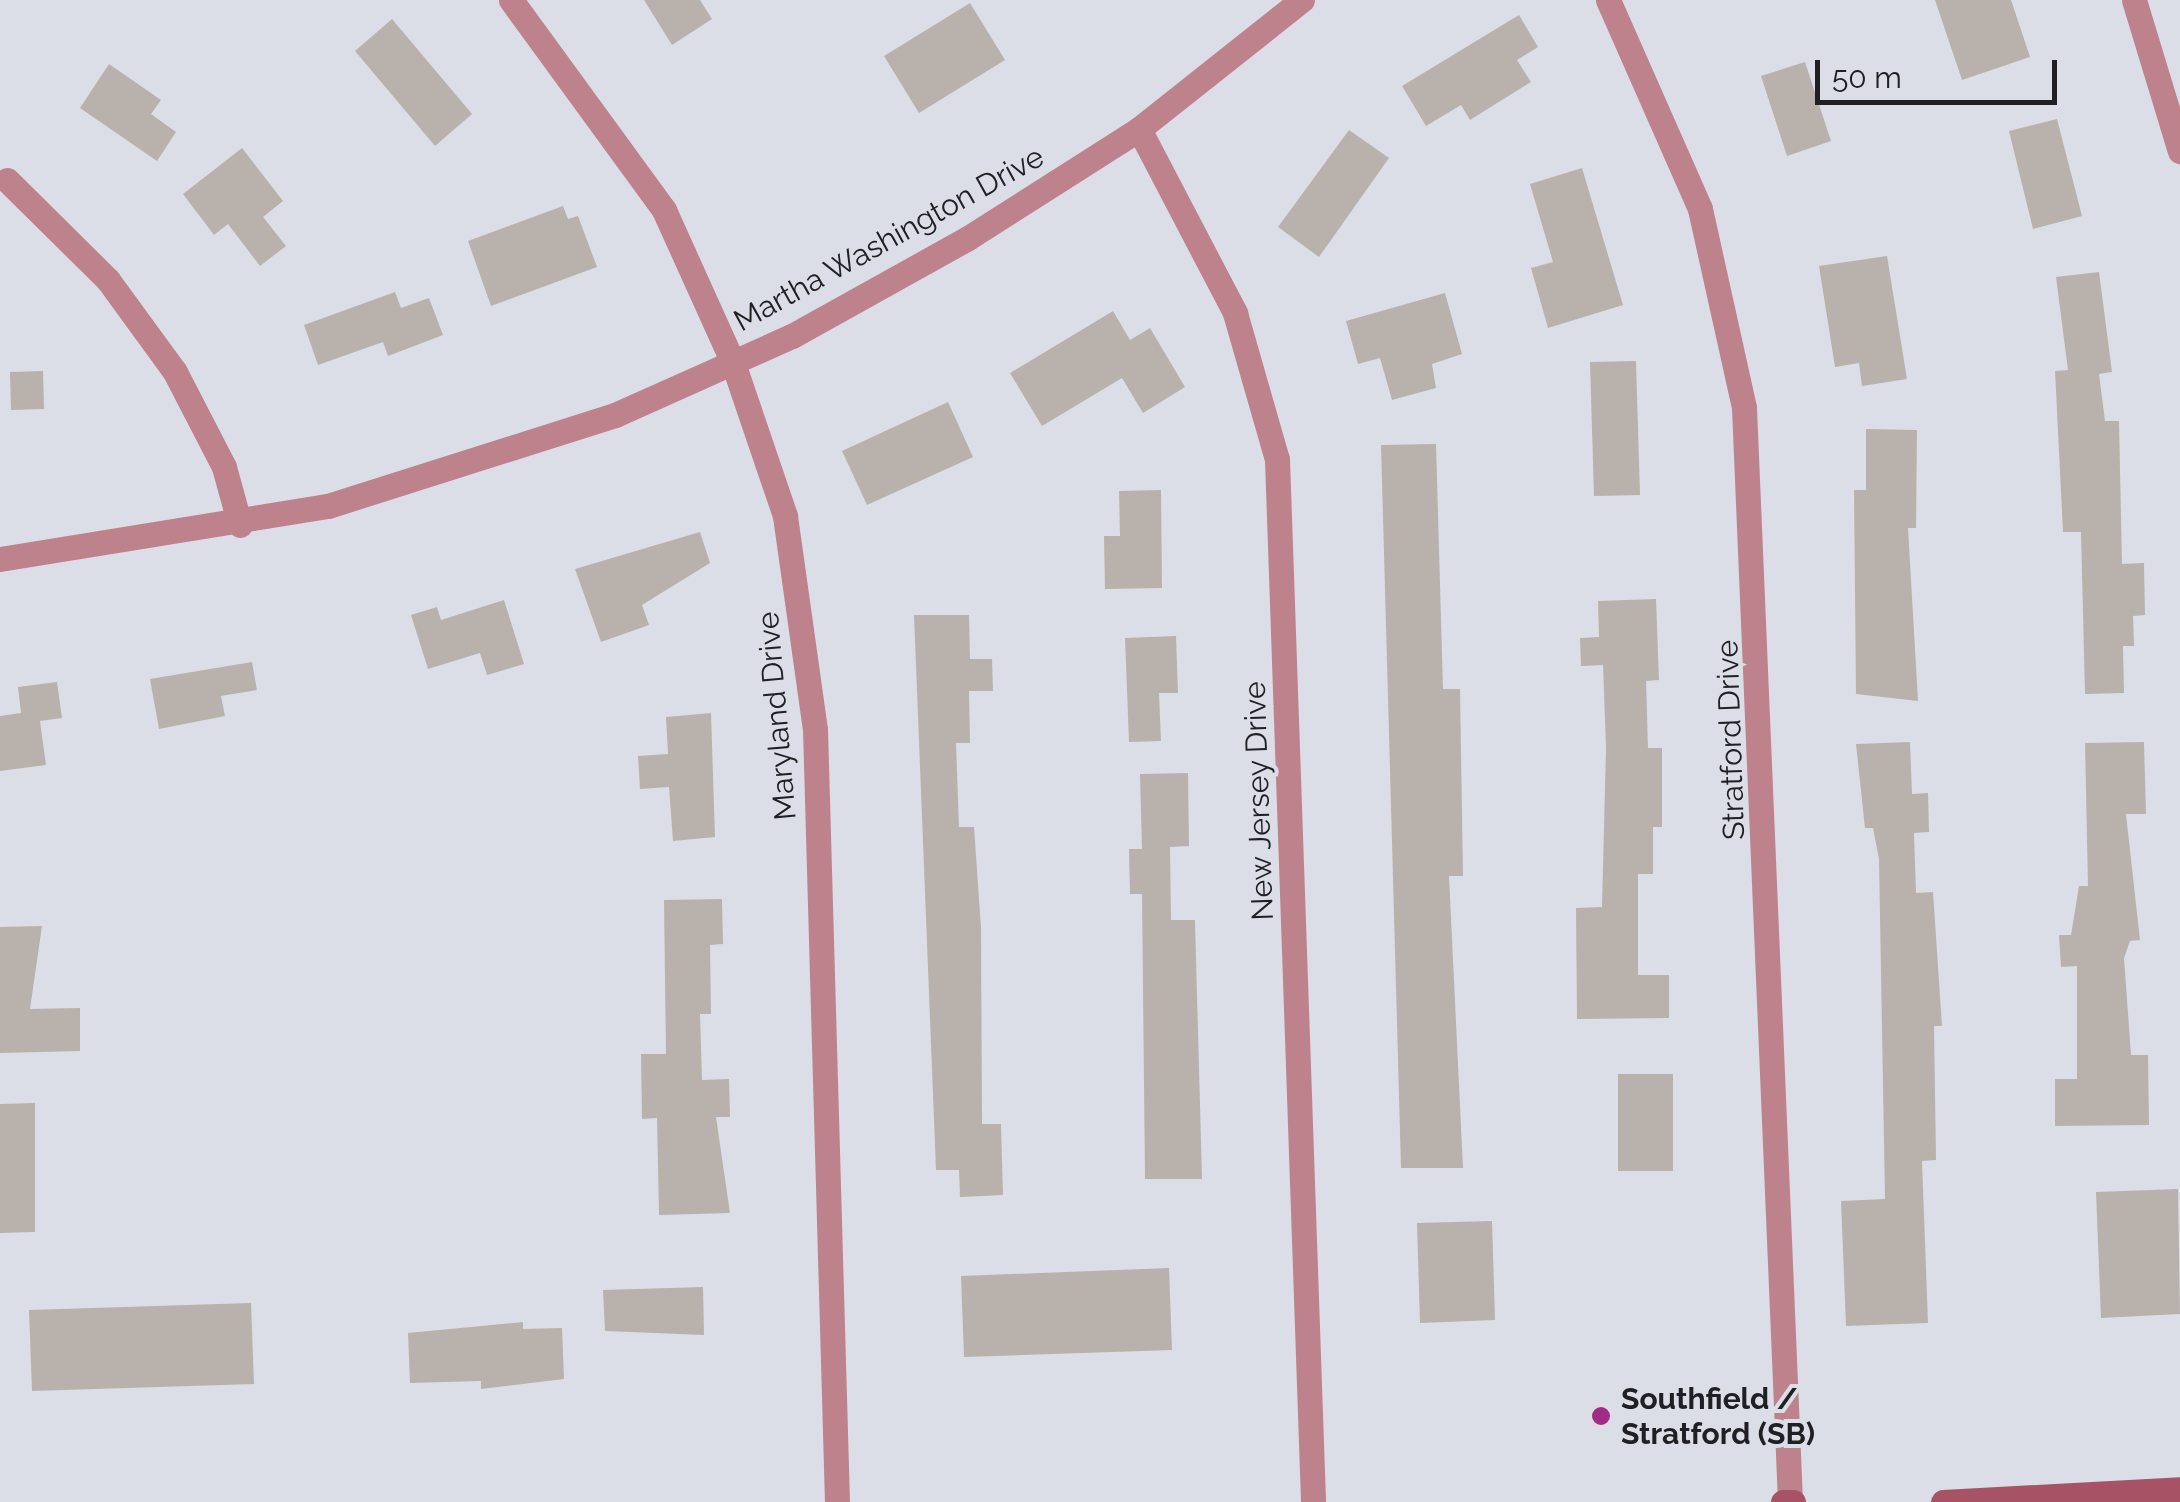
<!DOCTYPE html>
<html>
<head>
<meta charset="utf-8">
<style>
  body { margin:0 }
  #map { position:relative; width:2180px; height:1502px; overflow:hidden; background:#dbdee6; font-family:Raleway,sans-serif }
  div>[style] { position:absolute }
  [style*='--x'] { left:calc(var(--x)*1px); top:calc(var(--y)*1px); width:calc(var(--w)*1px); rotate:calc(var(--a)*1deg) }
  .building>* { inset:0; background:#b9b2ac }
  .minor>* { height:25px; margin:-12.5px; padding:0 12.5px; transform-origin:12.5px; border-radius:12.5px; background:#be828c }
  .secondary>* { height:25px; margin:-12.5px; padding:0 12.5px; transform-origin:12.5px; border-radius:12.5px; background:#a85365 }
  .dots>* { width:28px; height:28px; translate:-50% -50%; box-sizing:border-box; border:5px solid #dbdee6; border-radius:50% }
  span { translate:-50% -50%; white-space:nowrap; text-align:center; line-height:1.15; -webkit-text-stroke:8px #dbdee6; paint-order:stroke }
  .street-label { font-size:30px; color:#202024 }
  .poi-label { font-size:30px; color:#202024; font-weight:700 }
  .left { translate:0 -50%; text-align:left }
  .scale { position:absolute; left:1815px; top:60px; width:242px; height:45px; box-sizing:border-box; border:5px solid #202024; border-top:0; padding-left:12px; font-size:30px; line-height:35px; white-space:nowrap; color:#202024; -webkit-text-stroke:8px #dbdee6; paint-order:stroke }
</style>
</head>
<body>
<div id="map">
  <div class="building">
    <div style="clip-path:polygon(644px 0,700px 0,712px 19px,672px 45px)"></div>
    <div style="clip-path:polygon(1935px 0,2011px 0,2030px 57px,1962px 80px)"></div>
    <div style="clip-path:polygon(970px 3px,1005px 60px,919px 113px,884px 56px)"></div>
    <div style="clip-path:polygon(1519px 15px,1538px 47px,1517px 60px,1531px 82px,1470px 120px,1461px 105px,1426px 126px,1402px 86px)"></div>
    <div style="clip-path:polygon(392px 19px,472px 114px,435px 146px,355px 51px)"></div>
    <div style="clip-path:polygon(1805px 62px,1831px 141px,1787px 156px,1761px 76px)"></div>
    <div style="clip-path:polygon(109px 64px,161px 100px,151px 114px,176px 132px,157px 161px,80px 108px)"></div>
    <div style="clip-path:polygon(2057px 119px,2082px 216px,2033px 229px,2009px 131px)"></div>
    <div style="clip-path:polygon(1349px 130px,1389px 158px,1319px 257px,1278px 227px)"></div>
    <div style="clip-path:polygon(242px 148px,283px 201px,263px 217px,286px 246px,260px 266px,228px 224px,214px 235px,183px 194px)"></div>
    <div style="clip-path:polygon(1582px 168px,1623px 305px,1548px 328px,1531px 268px,1553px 262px,1530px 184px)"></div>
    <div style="clip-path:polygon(563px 206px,568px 219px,578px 216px,597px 267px,491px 306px,468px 241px)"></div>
    <div style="clip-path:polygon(1887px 256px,1907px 379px,1862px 386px,1859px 363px,1835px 367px,1819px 266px)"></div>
    <div style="clip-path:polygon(2099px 272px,2112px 372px,2099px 374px,2105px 421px,2119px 421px,2122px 564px,2144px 563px,2145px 615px,2133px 616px,2134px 646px,2123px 646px,2124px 693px,2085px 694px,2081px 532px,2063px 532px,2055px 371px,2068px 370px,2056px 277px)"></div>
    <div style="clip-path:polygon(395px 292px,401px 308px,429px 298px,443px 335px,388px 356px,383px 342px,318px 365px,304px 325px)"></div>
    <div style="clip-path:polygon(1445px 293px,1462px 354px,1432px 364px,1436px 388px,1392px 400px,1380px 358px,1358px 364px,1346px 321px)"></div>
    <div style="clip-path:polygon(1113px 311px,1130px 340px,1150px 328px,1185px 387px,1143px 413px,1122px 378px,1042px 426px,1010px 373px)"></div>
    <div style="clip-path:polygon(1636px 361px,1640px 495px,1594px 496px,1590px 362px)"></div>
    <div style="clip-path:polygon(43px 371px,44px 409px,11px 410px,10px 372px)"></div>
    <div style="clip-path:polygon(948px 402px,973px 457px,867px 505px,842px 451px)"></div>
    <div style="clip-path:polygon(1866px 429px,1917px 430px,1916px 528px,1908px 528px,1918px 701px,1856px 694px,1854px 490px,1866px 490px)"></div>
    <div style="clip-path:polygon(1436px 444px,1443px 689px,1460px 689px,1463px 876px,1449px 876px,1463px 1168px,1401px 1168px,1381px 445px)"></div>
    <div style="clip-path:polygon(1161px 490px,1162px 588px,1105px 589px,1104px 536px,1120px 536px,1119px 491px)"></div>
    <div style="clip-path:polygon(700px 532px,710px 563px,642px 605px,649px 625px,601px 642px,575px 569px)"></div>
    <div style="clip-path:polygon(1656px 599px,1659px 680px,1646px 681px,1648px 748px,1662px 748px,1662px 827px,1653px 827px,1653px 874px,1638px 874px,1638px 975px,1669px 975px,1669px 1018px,1577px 1019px,1576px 908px,1602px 907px,1606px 748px,1603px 665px,1581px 666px,1580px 638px,1599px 637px,1598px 601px)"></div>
    <div style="clip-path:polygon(504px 600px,524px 664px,487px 675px,480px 653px,428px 669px,411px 615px,437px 607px,441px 620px)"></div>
    <div style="clip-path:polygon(914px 615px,969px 615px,970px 659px,992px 659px,993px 691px,969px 691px,970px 743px,956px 743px,959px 827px,974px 827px,981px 928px,982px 1124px,1001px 1124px,1003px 1195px,960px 1197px,959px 1170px,936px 1170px)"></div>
    <div style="clip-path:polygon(1176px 636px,1178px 693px,1159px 693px,1161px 741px,1129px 742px,1125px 638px)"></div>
    <div style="clip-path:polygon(252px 662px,257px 690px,221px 696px,225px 716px,159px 729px,150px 679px)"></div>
    <div style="clip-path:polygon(57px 682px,62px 718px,40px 721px,46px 765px,0 771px,0 716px,21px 713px,18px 687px)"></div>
    <div style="clip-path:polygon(711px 713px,715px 837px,673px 841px,669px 787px,640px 789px,638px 756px,668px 754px,666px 717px)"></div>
    <div style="clip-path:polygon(1910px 742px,1912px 794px,1928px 793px,1929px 832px,1914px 833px,1916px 893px,1933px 892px,1942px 1026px,1934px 1026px,1936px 1160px,1922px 1161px,1928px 1323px,1846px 1326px,1841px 1201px,1885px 1199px,1879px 859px,1873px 828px,1865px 828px,1856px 744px)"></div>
    <div style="clip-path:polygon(2144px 742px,2146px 814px,2126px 814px,2140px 940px,2130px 941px,2124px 958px,2131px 1055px,2148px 1055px,2149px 1125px,2055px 1126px,2055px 1079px,2077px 1079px,2077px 966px,2061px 967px,2059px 935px,2071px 935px,2079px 886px,2088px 886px,2085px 743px)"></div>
    <div style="clip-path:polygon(1188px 773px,1189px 846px,1170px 847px,1171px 920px,1195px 920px,1202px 1179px,1145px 1179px,1142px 894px,1130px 894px,1129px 849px,1142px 849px,1140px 774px)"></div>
    <div style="clip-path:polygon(722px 899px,723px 944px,710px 945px,711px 1014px,700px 1014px,702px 1080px,729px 1079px,730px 1117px,716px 1117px,730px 1213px,659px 1215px,657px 1118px,642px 1119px,641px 1054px,666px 1054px,664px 900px)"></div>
    <div style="clip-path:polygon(42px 926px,30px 1009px,80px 1008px,80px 1051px,0 1053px,0 927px)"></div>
    <div style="clip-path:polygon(1618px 1074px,1673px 1074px,1673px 1171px,1618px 1171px)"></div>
    <div style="clip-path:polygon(35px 1103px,35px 1232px,0 1233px,0 1104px)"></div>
    <div style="clip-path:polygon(2178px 1189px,2180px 1314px,2101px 1318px,2096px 1192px)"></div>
    <div style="clip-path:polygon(1492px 1221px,1495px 1320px,1420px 1323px,1417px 1223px)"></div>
    <div style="clip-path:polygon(1169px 1268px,1172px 1350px,964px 1357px,961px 1276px)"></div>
    <div style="clip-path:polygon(703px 1287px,704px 1335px,605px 1331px,603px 1290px)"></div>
    <div style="clip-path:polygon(251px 1303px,254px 1384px,32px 1391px,29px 1310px)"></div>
    <div style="clip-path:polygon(523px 1322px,523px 1329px,562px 1328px,564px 1379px,481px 1389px,481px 1381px,410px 1383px,408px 1333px)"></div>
  </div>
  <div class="minor">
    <div style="--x:511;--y:0;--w:260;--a:53.9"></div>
    <div style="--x:664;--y:210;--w:168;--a:65.7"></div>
    <div style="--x:733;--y:363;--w:162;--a:71.2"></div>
    <div style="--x:785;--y:516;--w:215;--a:82"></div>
    <div style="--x:815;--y:729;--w:773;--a:88.37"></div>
    <div style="--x:1608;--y:0;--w:228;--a:66.2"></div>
    <div style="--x:1700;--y:209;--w:204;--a:77.5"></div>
    <div style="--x:1744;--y:408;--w:1095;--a:87.59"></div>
    <div style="--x:2134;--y:0;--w:158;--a:73.1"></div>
    <div style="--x:1139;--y:129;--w:208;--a:62.4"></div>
    <div style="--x:1235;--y:313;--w:152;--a:74"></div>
    <div style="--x:1277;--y:459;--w:1044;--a:88.02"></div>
    <div style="--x:7;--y:180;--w:142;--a:44.7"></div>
    <div style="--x:108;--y:280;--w:114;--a:53.9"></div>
    <div style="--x:175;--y:372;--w:107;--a:62.7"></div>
    <div style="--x:224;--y:467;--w:60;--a:74.6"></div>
    <div style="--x:0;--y:559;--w:332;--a:-9.2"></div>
    <div style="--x:328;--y:506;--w:301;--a:-17.6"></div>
    <div style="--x:615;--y:415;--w:194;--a:-24.1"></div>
    <div style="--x:792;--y:336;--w:201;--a:-29.1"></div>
    <div style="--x:968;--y:238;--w:203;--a:-32.5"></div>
    <div style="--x:1139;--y:129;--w:208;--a:-38.4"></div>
  </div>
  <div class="secondary">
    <div style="--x:1783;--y:1502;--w:10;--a:0"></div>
    <div style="--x:1943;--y:1502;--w:237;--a:-3.1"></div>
  </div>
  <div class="dots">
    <div style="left:1601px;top:1416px;background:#a12c85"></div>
  </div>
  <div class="street-label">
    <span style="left:889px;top:239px;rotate:-29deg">Martha Washington Drive</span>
    <span style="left:777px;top:716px;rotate:-95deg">Maryland Drive</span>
    <span style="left:1731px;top:740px;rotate:-92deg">Stratford Drive</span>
    <span style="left:1259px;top:801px;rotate:-92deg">New Jersey Drive</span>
  </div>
  <div class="poi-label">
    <span class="left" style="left:1621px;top:1416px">Southfield /<br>Stratford (SB)</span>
  </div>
  <div class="scale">50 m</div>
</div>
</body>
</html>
